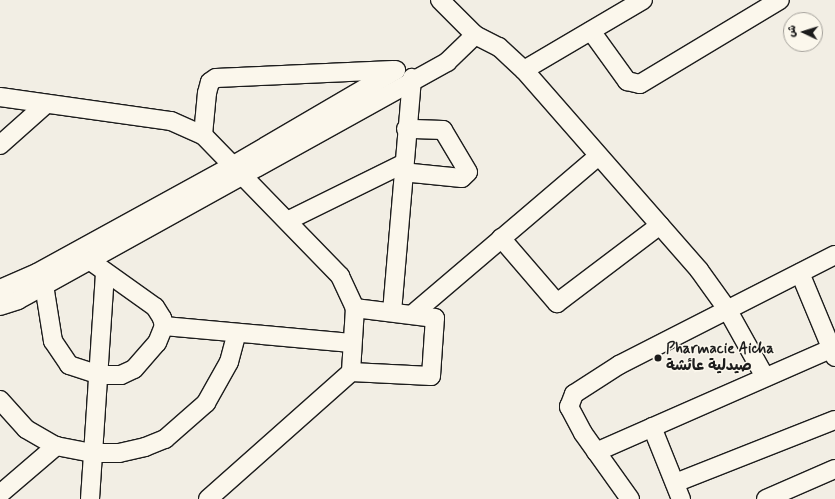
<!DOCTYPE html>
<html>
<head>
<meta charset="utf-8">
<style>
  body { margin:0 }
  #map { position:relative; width:835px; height:499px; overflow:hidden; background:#f2eee4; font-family:Mynerve,"Playpen Sans Arabic",sans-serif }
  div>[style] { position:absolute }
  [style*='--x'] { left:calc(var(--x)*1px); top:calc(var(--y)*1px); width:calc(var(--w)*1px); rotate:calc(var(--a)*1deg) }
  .roads { filter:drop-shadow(1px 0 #1c1c1c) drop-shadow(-1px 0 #1c1c1c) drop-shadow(0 1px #1c1c1c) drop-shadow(0 -1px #1c1c1c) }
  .minor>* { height:18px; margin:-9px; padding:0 9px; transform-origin:9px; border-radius:9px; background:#fbf7ec }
  .dots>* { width:11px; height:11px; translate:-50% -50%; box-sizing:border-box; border:2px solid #fbf7ec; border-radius:50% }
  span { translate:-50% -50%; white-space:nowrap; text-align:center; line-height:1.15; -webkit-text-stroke:3px #fbf7ec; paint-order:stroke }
  .poi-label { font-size:15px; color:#1c1c1c; font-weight:700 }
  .left { translate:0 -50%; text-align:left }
  .north { position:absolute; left:783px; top:12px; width:40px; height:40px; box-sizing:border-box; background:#fbf7ec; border:1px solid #a29f99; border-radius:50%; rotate:274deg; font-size:11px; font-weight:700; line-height:16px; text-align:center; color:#1c1c1c }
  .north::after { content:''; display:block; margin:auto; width:14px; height:18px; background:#1c1c1c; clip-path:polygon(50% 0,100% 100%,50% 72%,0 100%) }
</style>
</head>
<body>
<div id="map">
  <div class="roads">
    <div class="minor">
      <div style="--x:440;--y:0;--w:49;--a:45"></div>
      <div style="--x:475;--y:35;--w:27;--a:27"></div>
      <div style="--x:499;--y:47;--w:34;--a:43"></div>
      <div style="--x:524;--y:70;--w:266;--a:48.8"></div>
      <div style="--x:699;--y:270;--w:48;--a:54.3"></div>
      <div style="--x:727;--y:309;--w:78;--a:60.8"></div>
      <div style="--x:591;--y:31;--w:62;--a:54.2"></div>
      <div style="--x:627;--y:81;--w:13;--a:13"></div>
      <div style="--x:640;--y:84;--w:163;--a:-31"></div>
      <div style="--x:524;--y:70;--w:138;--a:-30.5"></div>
      <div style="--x:0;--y:97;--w:173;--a:8"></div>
      <div style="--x:171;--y:121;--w:35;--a:24"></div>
      <div style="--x:203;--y:135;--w:197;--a:45.8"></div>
      <div style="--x:340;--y:276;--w:35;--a:65"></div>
      <div style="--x:355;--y:308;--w:64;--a:93.6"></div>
      <div style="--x:203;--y:135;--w:42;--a:-84.6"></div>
      <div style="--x:207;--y:93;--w:11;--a:-75"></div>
      <div style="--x:210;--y:82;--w:7;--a:-34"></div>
      <div style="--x:216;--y:78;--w:177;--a:-2.6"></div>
      <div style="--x:0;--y:145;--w:59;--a:-41.6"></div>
      <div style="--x:402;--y:172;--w:60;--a:5.7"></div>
      <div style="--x:462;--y:178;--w:8;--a:-45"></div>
      <div style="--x:468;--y:172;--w:49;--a:-120.8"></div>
      <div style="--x:443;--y:130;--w:37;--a:-178"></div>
      <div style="--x:289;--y:220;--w:127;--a:-26.2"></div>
      <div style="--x:501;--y:238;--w:86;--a:49.3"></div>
      <div style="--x:557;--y:303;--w:129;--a:-37.1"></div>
      <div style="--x:800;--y:273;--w:91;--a:67.4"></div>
      <div style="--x:44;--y:285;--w:57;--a:80.9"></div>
      <div style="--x:53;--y:341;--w:29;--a:56"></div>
      <div style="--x:69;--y:365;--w:33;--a:18"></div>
      <div style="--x:100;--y:375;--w:21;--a:0"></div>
      <div style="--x:121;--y:375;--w:14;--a:-25"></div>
      <div style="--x:134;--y:369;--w:35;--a:-49"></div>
      <div style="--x:157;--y:343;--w:18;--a:-68"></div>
      <div style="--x:164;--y:326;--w:8;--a:-104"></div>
      <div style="--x:162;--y:318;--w:13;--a:-122"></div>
      <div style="--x:155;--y:307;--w:81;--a:-144.5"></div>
      <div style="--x:0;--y:289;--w:40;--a:-23.4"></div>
      <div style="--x:37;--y:273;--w:222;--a:-28.8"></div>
      <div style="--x:232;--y:166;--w:190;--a:-30.3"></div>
      <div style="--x:0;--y:306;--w:19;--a:-18"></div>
      <div style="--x:18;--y:300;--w:491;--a:-29"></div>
      <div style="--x:447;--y:62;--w:39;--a:-44"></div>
      <div style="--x:392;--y:312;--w:235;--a:-85.1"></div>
      <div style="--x:414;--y:313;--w:240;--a:-40.4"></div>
      <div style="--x:164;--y:326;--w:188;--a:5.2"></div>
      <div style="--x:0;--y:400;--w:39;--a:48"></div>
      <div style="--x:26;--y:429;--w:34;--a:30"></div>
      <div style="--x:56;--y:446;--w:38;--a:11"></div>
      <div style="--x:93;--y:453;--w:26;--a:0"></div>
      <div style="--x:119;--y:453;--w:27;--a:-13"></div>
      <div style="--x:145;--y:447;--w:22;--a:-22"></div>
      <div style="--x:165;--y:439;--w:55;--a:-41.3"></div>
      <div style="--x:206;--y:403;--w:47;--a:-60.7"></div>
      <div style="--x:229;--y:362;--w:30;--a:-75"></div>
      <div style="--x:652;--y:427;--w:78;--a:68.1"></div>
      <div style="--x:596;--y:452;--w:261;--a:-23.7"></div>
      <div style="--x:675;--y:483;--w:172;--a:-21.5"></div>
      <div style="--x:0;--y:494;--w:74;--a:-40.6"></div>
      <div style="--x:90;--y:499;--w:226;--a:-86.2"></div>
      <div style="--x:208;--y:499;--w:191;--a:-41.6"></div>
      <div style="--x:351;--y:372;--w:80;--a:2.9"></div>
      <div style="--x:431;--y:376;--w:58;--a:-86.1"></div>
      <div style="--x:435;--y:318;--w:81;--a:-172.9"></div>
      <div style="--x:630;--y:499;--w:81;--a:-125.5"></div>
      <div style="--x:583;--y:433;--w:30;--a:-118"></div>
      <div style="--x:569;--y:407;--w:14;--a:-69"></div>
      <div style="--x:574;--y:394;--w:54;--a:-32.8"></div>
      <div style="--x:619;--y:365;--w:242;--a:-27"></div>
      <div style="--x:766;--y:499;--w:75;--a:-23.5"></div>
    </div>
  </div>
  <div class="dots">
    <div style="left:658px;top:358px;background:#1c1c1c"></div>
  </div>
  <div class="poi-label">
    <span class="left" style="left:666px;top:358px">Pharmacie Aicha<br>صيدلية عائشة</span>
  </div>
  <div class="north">ش</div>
</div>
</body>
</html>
